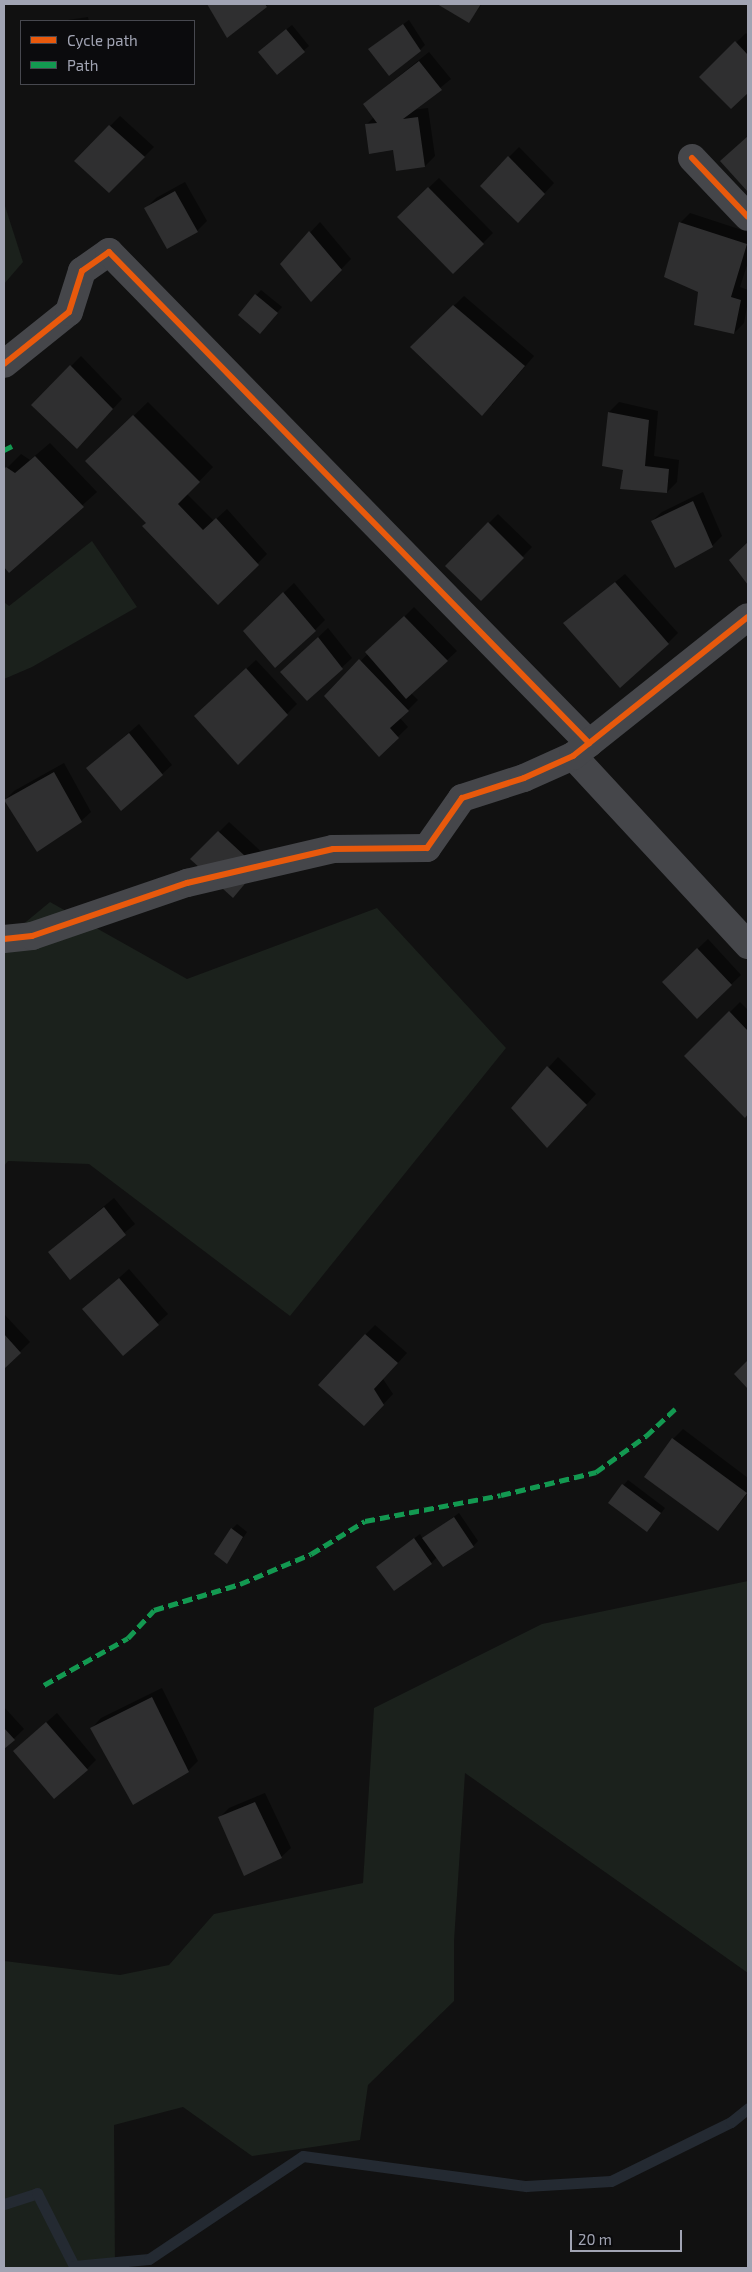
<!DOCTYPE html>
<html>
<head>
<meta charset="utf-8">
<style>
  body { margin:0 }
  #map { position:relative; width:752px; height:2272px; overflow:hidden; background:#111; font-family:"Exo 2",sans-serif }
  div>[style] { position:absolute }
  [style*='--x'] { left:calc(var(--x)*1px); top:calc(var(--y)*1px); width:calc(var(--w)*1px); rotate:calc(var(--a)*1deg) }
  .green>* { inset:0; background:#1b211c }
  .shadow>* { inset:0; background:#0007 }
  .stream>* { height:11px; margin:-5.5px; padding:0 5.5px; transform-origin:5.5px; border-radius:5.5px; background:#242a32 }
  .building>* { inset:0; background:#2f2f30 }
  .minor>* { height:28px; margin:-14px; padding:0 14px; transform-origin:14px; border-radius:14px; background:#45464a }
  .quiet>* { height:5px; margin-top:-2.5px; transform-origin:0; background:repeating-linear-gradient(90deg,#139951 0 10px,transparent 0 15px) }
  .cycleway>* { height:6px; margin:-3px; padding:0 3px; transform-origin:3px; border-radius:3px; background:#e8590c }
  span { translate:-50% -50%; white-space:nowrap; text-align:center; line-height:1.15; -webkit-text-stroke:4.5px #0b0b0d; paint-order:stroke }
  .frame { position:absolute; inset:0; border:5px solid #a1a4b3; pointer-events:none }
  .legend { position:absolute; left:20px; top:20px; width:175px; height:65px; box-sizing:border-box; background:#0b0b0d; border:1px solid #47484f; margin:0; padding:6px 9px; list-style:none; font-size:15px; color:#a1a4b3 }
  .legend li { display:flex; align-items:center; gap:10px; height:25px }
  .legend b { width:25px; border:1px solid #47484f }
  .scale { position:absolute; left:570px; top:2230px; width:112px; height:22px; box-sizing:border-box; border:2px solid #a1a4b3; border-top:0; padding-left:6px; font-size:15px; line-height:18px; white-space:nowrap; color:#a1a4b3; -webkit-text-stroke:4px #0b0b0d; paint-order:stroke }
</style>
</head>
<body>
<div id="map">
  <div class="green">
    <div style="clip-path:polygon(4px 203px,23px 262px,4px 284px)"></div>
    <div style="clip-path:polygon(92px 541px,137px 607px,32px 667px,4px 679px,4px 602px,9px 606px)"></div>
    <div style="clip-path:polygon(50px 902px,187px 979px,377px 908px,506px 1048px,290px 1316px,89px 1164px,8px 1161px,4px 1166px,4px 940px)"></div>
    <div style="clip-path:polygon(748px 1581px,748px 1973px,465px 1773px,454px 1941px,454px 2001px,368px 2085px,360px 2140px,252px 2156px,183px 2107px,114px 2125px,115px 2268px,4px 2268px,4px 1961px,120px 1975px,169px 1965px,214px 1914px,363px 1883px,374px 1708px,542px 1624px)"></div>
  </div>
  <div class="shadow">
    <div style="clip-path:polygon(208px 4px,269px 4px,227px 36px)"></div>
    <div style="clip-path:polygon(439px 4px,482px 4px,469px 21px)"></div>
    <div style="clip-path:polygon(88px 17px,89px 21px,61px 21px)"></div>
    <div style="clip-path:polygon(409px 20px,425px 45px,420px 50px,369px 49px)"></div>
    <div style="clip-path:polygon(292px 25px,309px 46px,277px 73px,264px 47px)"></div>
    <div style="clip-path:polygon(746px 33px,748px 35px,748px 91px,731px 108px,701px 77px)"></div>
    <div style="clip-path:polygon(429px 52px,451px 79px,413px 110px,428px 108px,435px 156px,425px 166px,397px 169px,394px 149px,366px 125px,374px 117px,364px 104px)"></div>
    <div style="clip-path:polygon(120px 116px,154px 147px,109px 192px,76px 161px)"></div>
    <div style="clip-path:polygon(748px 136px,748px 190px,722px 161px)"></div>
    <div style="clip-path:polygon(519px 147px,554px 183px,528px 211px,509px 157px)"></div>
    <div style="clip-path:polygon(439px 178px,493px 233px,453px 273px,398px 217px)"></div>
    <div style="clip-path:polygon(185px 182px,207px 221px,197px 231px,146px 208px,156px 198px)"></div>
    <div style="clip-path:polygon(690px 213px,748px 232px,748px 262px,740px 287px,748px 290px,748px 301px,744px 323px,734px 333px,700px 291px,680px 223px)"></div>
    <div style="clip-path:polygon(320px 222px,351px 259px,311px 300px,281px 264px)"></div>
    <div style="clip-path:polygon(261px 290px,282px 307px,264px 327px,239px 314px)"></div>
    <div style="clip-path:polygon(464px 296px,534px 356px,492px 405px,412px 347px)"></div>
    <div style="clip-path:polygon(81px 356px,122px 399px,87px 437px,33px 405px)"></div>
    <div style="clip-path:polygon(148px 402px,213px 467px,187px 494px,214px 521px,227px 509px,267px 554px,218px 603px,147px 523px,87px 461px)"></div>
    <div style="clip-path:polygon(619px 402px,658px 411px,654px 456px,679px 460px,677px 482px,667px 492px,624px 469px,609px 412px)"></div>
    <div style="clip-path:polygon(50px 443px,97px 492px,9px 571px,4px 566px,4px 471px,21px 454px,30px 460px)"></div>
    <div style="clip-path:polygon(703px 492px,722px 536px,712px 546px,652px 521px,662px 512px)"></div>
    <div style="clip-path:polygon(498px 514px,532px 547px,481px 599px,446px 566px)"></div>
    <div style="clip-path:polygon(625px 574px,678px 633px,668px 643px,565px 623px)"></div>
    <div style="clip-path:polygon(294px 583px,325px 620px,315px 630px,244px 631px)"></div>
    <div style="clip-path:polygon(414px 607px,457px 651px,411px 693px,418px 700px,400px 718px,408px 727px,379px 755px,326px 696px)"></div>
    <div style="clip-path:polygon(328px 628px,352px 658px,307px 700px,292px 662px)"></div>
    <div style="clip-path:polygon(256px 660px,297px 704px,238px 763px,206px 706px)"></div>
    <div style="clip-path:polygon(139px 724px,172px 765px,162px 774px,88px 768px)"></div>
    <div style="clip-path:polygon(64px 763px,91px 812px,81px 821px,5px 800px,14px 791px)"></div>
    <div style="clip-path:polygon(229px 822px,267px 857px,192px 859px)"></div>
    <div style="clip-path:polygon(708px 939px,741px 975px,697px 1017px,663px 982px)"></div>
    <div style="clip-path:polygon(740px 1002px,748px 1010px,748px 1112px,745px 1116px,686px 1056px)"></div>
    <div style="clip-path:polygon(558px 1057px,596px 1094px,557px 1137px,512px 1108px)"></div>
    <div style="clip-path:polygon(114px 1198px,135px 1224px,70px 1278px,49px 1252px)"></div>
    <div style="clip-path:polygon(129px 1269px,168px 1314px,123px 1354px,84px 1309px)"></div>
    <div style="clip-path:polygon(4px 1314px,30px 1342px,4px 1367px)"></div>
    <div style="clip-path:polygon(375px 1325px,407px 1353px,383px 1379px,393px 1394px,373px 1415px,365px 1335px)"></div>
    <div style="clip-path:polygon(683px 1429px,748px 1478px,748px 1493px,718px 1530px,673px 1439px)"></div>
    <div style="clip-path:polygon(628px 1480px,665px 1508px,651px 1526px,609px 1503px)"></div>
    <div style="clip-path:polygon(459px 1513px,478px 1541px,473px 1546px,437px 1557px,431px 1563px,383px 1562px,420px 1534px,423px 1539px)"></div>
    <div style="clip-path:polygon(237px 1524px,247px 1532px,227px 1562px,232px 1529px)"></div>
    <div style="clip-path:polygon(162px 1688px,198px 1761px,188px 1771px,92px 1728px,101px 1718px)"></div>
    <div style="clip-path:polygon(4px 1707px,24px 1729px,4px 1748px)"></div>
    <div style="clip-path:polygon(57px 1713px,96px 1760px,87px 1769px,14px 1751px)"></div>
    <div style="clip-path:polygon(265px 1793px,291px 1848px,281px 1857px,219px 1818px,229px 1808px)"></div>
  </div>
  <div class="stream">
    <div style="--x:4;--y:2204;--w:35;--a:-18"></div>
    <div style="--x:37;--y:2193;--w:82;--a:63.1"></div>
    <div style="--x:74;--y:2266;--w:75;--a:-5.3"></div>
    <div style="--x:149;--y:2259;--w:185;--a:-33.8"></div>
    <div style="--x:303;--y:2156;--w:225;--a:7.7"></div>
    <div style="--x:526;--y:2186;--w:85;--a:-3.4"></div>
    <div style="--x:611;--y:2181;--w:134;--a:-26.2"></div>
    <div style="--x:731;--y:2122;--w:22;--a:-39"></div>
  </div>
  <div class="building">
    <div style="clip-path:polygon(207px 4px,265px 4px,267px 7px,227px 38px)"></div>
    <div style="clip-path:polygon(437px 4px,481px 4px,469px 23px)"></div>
    <div style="clip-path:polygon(403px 24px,421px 51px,389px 76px,368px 49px)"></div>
    <div style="clip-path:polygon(286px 29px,305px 52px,277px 75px,258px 52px)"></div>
    <div style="clip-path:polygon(735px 41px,748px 55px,748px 93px,731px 109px,699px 77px)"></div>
    <div style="clip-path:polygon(419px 61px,442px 90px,403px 119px,418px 117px,425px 167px,396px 171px,393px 150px,369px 154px,365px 124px,377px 123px,363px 104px)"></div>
    <div style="clip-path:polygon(109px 125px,145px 157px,109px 193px,74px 161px)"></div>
    <div style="clip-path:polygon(748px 136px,748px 192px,720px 161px)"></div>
    <div style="clip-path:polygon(508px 156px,545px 194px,518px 223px,480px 186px)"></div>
    <div style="clip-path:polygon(428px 187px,484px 244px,453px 274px,397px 217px)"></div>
    <div style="clip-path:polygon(175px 191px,198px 232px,167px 249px,144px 208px)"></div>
    <div style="clip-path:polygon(679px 222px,747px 244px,731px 297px,741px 300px,734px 334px,694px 325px,698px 292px,664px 277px)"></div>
    <div style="clip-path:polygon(309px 231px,342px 270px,311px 302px,280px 264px)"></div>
    <div style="clip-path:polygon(255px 294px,278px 313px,260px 334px,238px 315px)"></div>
    <div style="clip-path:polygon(453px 305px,525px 366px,482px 416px,410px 347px)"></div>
    <div style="clip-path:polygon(70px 365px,113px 409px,77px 449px,31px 405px)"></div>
    <div style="clip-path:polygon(608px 412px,649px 420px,645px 466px,669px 469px,667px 493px,620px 489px,623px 470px,602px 466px)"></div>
    <div style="clip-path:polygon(133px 415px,200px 482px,178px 504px,203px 530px,216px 518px,259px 565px,218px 605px,142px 526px,146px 523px,85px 461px)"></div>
    <div style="clip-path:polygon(35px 456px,84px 507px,9px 573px,4px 567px,4px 469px,6px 467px,15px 473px)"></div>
    <div style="clip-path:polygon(693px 501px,713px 547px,675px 568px,651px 521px)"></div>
    <div style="clip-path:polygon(488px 522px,524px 558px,481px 601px,445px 566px)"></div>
    <div style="clip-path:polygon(748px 542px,748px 585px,729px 560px)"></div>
    <div style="clip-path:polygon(615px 582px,669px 644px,620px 688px,563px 623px)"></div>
    <div style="clip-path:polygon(283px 592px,316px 631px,275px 668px,243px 631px)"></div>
    <div style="clip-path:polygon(404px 616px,448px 661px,406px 699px,365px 652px)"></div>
    <div style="clip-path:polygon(318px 637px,343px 669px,307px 701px,280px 672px)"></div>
    <div style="clip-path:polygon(359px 659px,409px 711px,390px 728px,399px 738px,379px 757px,324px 696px)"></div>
    <div style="clip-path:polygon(246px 668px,288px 715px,238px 765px,194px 716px)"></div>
    <div style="clip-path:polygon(129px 733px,163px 775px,121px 811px,86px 768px)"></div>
    <div style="clip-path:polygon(54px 772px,82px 822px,37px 852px,4px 800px)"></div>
    <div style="clip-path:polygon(218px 831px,258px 868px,233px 898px,190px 859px)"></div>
    <div style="clip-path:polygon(697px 948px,732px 985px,697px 1019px,662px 982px)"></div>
    <div style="clip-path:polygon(729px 1011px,748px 1031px,748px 1114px,745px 1118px,684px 1056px)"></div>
    <div style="clip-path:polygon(547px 1066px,587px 1105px,547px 1148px,511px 1108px)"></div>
    <div style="clip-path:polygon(104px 1207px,126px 1235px,70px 1280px,48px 1252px)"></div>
    <div style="clip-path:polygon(119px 1278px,159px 1325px,123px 1356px,82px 1309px)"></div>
    <div style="clip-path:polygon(4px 1334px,21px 1353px,4px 1369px)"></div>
    <div style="clip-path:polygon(365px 1334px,398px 1363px,374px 1389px,384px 1405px,364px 1426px,318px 1385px)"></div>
    <div style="clip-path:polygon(748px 1360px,748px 1389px,734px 1374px)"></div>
    <div style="clip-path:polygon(672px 1438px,747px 1493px,718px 1531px,644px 1477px)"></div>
    <div style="clip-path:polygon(622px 1484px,661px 1513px,647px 1532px,608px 1503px)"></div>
    <div style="clip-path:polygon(454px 1517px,474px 1547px,443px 1567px,422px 1538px)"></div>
    <div style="clip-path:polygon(231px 1528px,243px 1537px,227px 1564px,214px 1554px)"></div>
    <div style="clip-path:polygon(414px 1538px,432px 1564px,394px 1591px,376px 1567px)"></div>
    <div style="clip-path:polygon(152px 1697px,189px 1772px,133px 1805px,90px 1728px)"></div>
    <div style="clip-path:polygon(46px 1722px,88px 1770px,54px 1799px,13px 1751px)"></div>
    <div style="clip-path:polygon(4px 1728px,15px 1740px,4px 1749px)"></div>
    <div style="clip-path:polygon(255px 1802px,282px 1858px,244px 1876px,218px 1817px)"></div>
  </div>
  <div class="minor">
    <div style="--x:692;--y:158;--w:81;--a:46.5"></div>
    <div style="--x:4;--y:364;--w:83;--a:-38.7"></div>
    <div style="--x:69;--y:312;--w:43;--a:-72.4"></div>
    <div style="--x:82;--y:271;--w:33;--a:-35"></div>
    <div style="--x:109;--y:252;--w:687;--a:45.65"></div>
    <div style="--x:573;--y:756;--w:258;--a:47.2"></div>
    <div style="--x:4;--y:939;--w:28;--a:-6"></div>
    <div style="--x:32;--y:936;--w:164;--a:-18.9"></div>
    <div style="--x:187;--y:883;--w:150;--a:-13.1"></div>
    <div style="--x:333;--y:849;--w:94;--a:-0.6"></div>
    <div style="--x:427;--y:848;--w:61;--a:-55"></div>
    <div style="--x:462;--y:798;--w:65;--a:-17.9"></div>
    <div style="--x:524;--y:778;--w:54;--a:-24.2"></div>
    <div style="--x:573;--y:756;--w:223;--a:-38.5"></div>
  </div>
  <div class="quiet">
    <div style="--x:4;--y:450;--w:9;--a:-27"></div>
    <div style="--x:44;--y:1685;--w:96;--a:-29.2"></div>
    <div style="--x:128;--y:1638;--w:38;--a:-47"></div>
    <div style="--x:154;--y:1610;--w:90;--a:-16.8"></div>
    <div style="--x:240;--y:1584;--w:77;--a:-22.9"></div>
    <div style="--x:311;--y:1554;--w:63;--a:-31.4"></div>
    <div style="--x:365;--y:1521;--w:138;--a:-10.8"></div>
    <div style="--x:501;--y:1495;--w:98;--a:-13.6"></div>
    <div style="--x:596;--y:1472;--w:62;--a:-35.8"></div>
    <div style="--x:646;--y:1436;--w:40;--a:-43"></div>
  </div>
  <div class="cycleway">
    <div style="--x:692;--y:158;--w:81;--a:46.5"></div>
    <div style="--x:4;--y:364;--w:83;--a:-38.7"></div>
    <div style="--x:69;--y:312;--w:43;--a:-72.4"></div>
    <div style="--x:82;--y:271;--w:33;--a:-35"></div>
    <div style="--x:109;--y:252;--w:687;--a:45.65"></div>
    <div style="--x:4;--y:939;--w:28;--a:-6"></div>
    <div style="--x:32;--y:936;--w:164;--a:-18.9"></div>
    <div style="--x:187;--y:883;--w:150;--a:-13.1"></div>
    <div style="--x:333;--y:849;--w:94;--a:-0.6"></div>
    <div style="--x:427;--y:848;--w:61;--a:-55"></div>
    <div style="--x:462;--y:798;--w:65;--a:-17.9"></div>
    <div style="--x:524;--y:778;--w:54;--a:-24.2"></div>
    <div style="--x:573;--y:756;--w:223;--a:-38.5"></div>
  </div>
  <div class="frame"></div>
  <ul class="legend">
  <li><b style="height:6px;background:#e8590c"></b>Cycle path</li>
  <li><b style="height:6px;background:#139951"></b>Path</li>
  </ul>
  <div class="scale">20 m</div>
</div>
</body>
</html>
